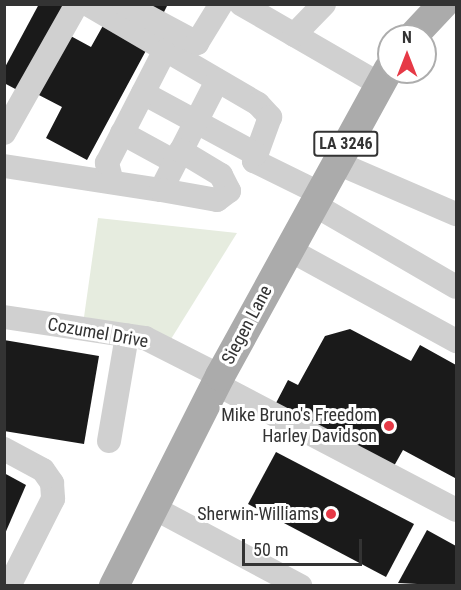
<!DOCTYPE html>
<html>
<head>
<meta charset="utf-8">
<style>
  body { margin:0 }
  #map { position:relative; width:461px; height:590px; overflow:hidden; background:#fff; font-family:"Roboto Condensed",sans-serif }
  div>[style] { position:absolute }
  [style*='--x'] { left:calc(var(--x)*1px); top:calc(var(--y)*1px); width:calc(var(--w)*1px); rotate:calc(var(--a)*1deg) }
  .green>* { inset:0; background:#e6ecdf }
  .building>* { inset:0; background:#1a1a1a }
  .minor>* { height:24px; margin:-12px; padding:0 12px; transform-origin:12px; border-radius:12px; background:#d0d0d0 }
  .major>* { height:30px; margin:-15px; padding:0 15px; transform-origin:15px; border-radius:15px; background:#ababab }
  .dots>* { width:16px; height:16px; translate:-50% -50%; box-sizing:border-box; border:3px solid #fff; border-radius:50% }
  span { translate:-50% -50%; white-space:nowrap; text-align:center; line-height:1.15; -webkit-text-stroke:6px #fff; paint-order:stroke }
  .shield-label span { padding:2px 4px; background:#fff; border:2px solid; border-radius:4px; -webkit-text-stroke-width:0 }
  .shield-label { font-size:16px; color:#333; font-weight:700 }
  .street-label { font-size:18px; color:#333 }
  .poi-label { font-size:18px; color:#333 }
  .right { translate:-100% -50%; text-align:right }
  .frame { position:absolute; inset:0; border:6px solid #333; pointer-events:none }
  .north { position:absolute; left:377px; top:24px; width:60px; height:60px; box-sizing:border-box; background:#fff; border:2px solid #adadad; border-radius:50%; rotate:0deg; font-size:16px; font-weight:700; line-height:24px; text-align:center; color:#333 }
  .north::after { content:''; display:block; margin:auto; width:21px; height:27px; background:#e63946; clip-path:polygon(50% 0,100% 100%,50% 72%,0 100%) }
  .scale { position:absolute; left:242px; top:539px; width:120px; height:27px; box-sizing:border-box; border:3px solid #333; border-top:0; padding-left:8px; font-size:18px; line-height:21px; white-space:nowrap; color:#333; -webkit-text-stroke:4px #fff; paint-order:stroke }
</style>
</head>
<body>
<div id="map">
  <div class="green">
    <div style="clip-path:polygon(98px 218px,237px 233px,171px 339px,84px 317px)"></div>
  </div>
  <div class="building">
    <div style="clip-path:polygon(39px 4px,68px 4px,21px 92px,4px 83px,4px 69px)"></div>
    <div style="clip-path:polygon(133px 4px,168px 4px,161px 18px)"></div>
    <div style="clip-path:polygon(105px 22px,149px 45px,87px 160px,46px 138px,62px 107px,35px 93px,67px 34px,91px 47px)"></div>
    <div style="clip-path:polygon(350px 329px,411px 361px,420px 345px,456px 365px,455px 478px,403px 450px,394px 466px,276px 403px,288px 380px,298px 385px,325px 336px)"></div>
    <div style="clip-path:polygon(4px 340px,99px 356px,84px 444px,4px 431px)"></div>
    <div style="clip-path:polygon(276px 452px,414px 524px,386px 577px,248px 504px)"></div>
    <div style="clip-path:polygon(4px 473px,26px 485px,4px 536px)"></div>
    <div style="clip-path:polygon(427px 530px,456px 546px,456px 586px,398px 583px)"></div>
  </div>
  <div class="minor">
    <div style="--x:87;--y:4;--w:198;--a:30.3"></div>
    <div style="--x:258;--y:104;--w:18;--a:47"></div>
    <div style="--x:270;--y:117;--w:47;--a:110"></div>
    <div style="--x:254;--y:161;--w:72;--a:26.2"></div>
    <div style="--x:124;--y:4;--w:83;--a:28.1"></div>
    <div style="--x:197;--y:43;--w:46;--a:-58.4"></div>
    <div style="--x:241;--y:4;--w:160;--a:30.1"></div>
    <div style="--x:294;--y:35;--w:43;--a:-45.9"></div>
    <div style="--x:143;--y:93;--w:128;--a:28.4"></div>
    <div style="--x:4;--y:133;--w:148;--a:-60.5"></div>
    <div style="--x:122;--y:133;--w:60;--a:28.7"></div>
    <div style="--x:335;--y:162;--w:132;--a:23.3"></div>
    <div style="--x:4;--y:166;--w:159;--a:8.7"></div>
    <div style="--x:161;--y:190;--w:123;--a:-62.8"></div>
    <div style="--x:112;--y:182;--w:20;--a:-105"></div>
    <div style="--x:107;--y:163;--w:125;--a:-62.8"></div>
    <div style="--x:161;--y:190;--w:57;--a:10.1"></div>
    <div style="--x:217;--y:200;--w:15;--a:-37"></div>
    <div style="--x:229;--y:191;--w:18;--a:-117"></div>
    <div style="--x:221;--y:175;--w:47;--a:-149"></div>
    <div style="--x:313;--y:204;--w:165;--a:30.1"></div>
    <div style="--x:288;--y:249;--w:192;--a:28.7"></div>
    <div style="--x:4;--y:317;--w:143;--a:8.5"></div>
    <div style="--x:145;--y:338;--w:84;--a:26.9"></div>
    <div style="--x:216;--y:384;--w:271;--a:27.7"></div>
    <div style="--x:109;--y:441;--w:107;--a:-80.3"></div>
    <div style="--x:4;--y:449;--w:44;--a:28.3"></div>
    <div style="--x:43;--y:470;--w:16;--a:55"></div>
    <div style="--x:52;--y:483;--w:16;--a:86"></div>
    <div style="--x:53;--y:499;--w:97;--a:116.8"></div>
    <div style="--x:154;--y:508;--w:166;--a:28.1"></div>
  </div>
  <div class="major">
    <div style="--x:413;--y:36;--w:44;--a:-46.8"></div>
    <div style="--x:114;--y:586;--w:235;--a:-63.2"></div>
    <div style="--x:220;--y:376;--w:350;--a:-61.2"></div>
  </div>
  <div class="dots">
    <div style="left:389px;top:426px;background:#e63946"></div>
    <div style="left:331px;top:514px;background:#e63946"></div>
  </div>
  <div class="shield-label">
    <span style="left:346px;top:144px">LA 3246</span>
  </div>
  <div class="street-label">
    <span style="left:247px;top:325px;rotate:-62deg">Siegen Lane</span>
    <span style="left:98px;top:333px;rotate:10deg">Cozumel Drive</span>
  </div>
  <div class="poi-label">
    <span class="right" style="left:377px;top:426px">Mike Bruno's Freedom<br>Harley Davidson</span>
    <span class="right" style="left:319px;top:514px">Sherwin-Williams</span>
  </div>
  <div class="frame"></div>
  <div class="north">N</div>
  <div class="scale">50 m</div>
</div>
</body>
</html>
